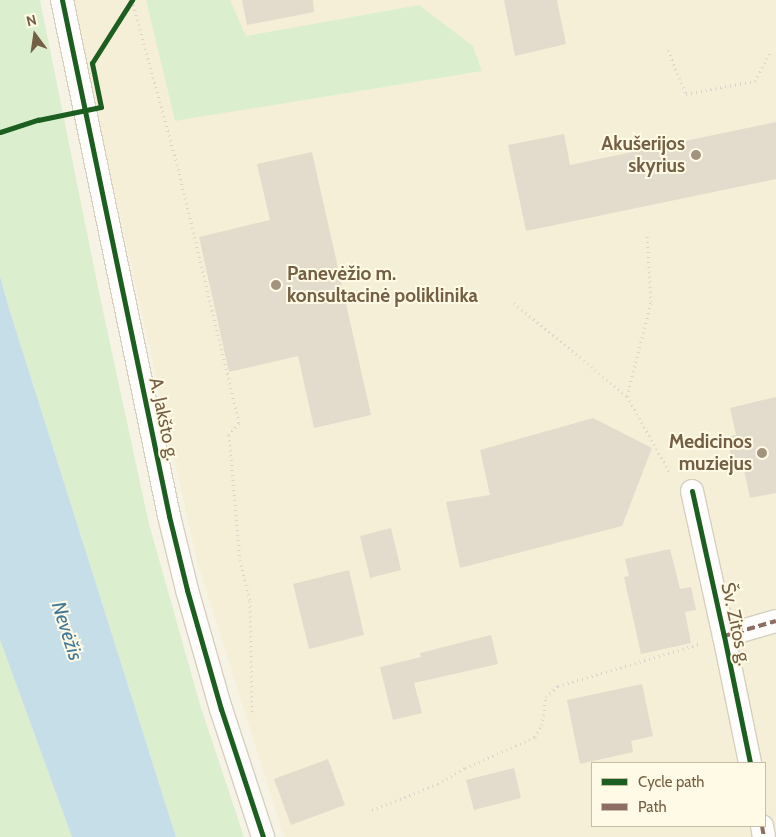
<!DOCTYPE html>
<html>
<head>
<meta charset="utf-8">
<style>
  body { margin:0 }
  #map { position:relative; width:776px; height:837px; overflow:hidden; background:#f6f3e5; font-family:Cabin,sans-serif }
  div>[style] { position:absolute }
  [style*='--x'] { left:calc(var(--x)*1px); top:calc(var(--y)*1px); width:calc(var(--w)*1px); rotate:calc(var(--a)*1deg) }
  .residential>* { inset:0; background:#f6efd7 }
  .green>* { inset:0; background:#dbefce }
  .water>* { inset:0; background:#c5dee7 }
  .building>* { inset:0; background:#e3dbcc }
  .path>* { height:3px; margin-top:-1.5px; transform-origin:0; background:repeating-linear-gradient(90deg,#d9d3ca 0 1px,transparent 0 5px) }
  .roads { filter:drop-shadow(1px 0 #d5cfc0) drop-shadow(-1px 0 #d5cfc0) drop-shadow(0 1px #d5cfc0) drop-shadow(0 -1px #d5cfc0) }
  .minor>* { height:22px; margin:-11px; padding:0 11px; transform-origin:11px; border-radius:11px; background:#fefdfb }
  .quiet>* { height:4px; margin-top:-2px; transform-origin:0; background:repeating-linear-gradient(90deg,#8d6e63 0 8px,transparent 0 12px) }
  .cycleway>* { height:5px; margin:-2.5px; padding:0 2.5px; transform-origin:2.5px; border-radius:2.5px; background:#1b5e20 }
  .dots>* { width:14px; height:14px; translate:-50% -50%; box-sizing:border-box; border:2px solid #fffae5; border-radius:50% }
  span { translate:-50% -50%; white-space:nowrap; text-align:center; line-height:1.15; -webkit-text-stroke:4px #fffae5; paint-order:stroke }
  .poi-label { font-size:19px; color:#755f44; font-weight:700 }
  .right { translate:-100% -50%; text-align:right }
  .left { translate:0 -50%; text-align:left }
  .street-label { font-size:19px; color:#755f44 }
  .water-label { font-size:20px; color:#417999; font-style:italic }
  .legend { position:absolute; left:591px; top:762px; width:175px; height:65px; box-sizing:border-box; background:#fffae5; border:1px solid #c8bca5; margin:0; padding:6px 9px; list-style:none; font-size:15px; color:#755f44 }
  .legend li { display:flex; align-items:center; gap:10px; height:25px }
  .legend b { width:25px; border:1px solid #c8bca5 }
  .north { position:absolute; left:10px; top:10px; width:50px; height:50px; -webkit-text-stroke:4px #fffae5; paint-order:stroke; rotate:346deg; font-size:14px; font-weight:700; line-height:20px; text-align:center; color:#755f44 }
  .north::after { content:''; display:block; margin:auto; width:18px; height:22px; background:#755f44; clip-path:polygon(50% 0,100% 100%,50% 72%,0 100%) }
</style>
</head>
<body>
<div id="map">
  <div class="residential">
    <div style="clip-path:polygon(evenodd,72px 0,146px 0,175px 120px,419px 5px,245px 36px,230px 0,776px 0,776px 837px,284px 837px,197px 561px,72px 0,592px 763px,765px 763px,765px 826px,592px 826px,592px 763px)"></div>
  </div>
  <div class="green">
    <div style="clip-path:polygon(0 0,40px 0,100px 297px,149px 524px,201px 708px,244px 837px,176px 837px,8px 305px,0 276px)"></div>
    <div style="clip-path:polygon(146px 0,230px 0,246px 36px,419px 5px,473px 46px,482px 71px,175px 121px)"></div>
    <div style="clip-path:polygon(0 640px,8px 662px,72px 837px,0 837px)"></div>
  </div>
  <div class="water">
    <div style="clip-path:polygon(0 276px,8px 305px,176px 837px,72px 837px,0 640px)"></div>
  </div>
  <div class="building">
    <div style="clip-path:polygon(242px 0,313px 0,314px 12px,247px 25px)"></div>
    <div style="clip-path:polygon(504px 0,557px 0,566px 44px,515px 56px)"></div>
    <div style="clip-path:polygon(776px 122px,776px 179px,526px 231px,508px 145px,564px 134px,570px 165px)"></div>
    <div style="clip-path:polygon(312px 152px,371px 415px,314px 428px,298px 356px,229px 372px,199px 237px,270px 220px,257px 164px)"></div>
    <div style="clip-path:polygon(776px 397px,776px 493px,750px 498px,743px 466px,734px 468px,727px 437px,736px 435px,730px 408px)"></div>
    <div style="clip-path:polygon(593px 418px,652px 448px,622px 526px,460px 568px,446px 502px,490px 495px,480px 450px)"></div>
    <div style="clip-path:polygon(391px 528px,401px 570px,370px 578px,360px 536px)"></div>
    <div style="clip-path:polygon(670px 549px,680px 589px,691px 587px,696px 610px,685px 612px,691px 643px,641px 654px,624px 577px,629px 576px,625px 559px)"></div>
    <div style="clip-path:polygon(349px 570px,364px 635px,309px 649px,293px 584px)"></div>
    <div style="clip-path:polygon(491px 635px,498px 664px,414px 683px,422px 713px,393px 720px,380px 667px,421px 657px,420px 653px)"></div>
    <div style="clip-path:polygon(642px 684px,653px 736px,631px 741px,633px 752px,580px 764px,567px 700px)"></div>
    <div style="clip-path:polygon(328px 759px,345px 805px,291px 825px,274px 779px)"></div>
    <div style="clip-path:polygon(514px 768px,521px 798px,474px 810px,466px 780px)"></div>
  </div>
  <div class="path">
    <div style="--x:132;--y:0;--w:170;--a:74.7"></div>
    <div style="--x:177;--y:164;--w:266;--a:76.5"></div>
    <div style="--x:239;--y:423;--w:16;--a:130"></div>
    <div style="--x:229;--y:435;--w:125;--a:85"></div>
    <div style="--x:240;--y:560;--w:42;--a:76.3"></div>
    <div style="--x:250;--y:601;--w:114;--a:89"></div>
    <div style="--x:668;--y:50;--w:48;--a:67.8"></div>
    <div style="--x:686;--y:94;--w:70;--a:-10.7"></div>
    <div style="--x:755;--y:81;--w:34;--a:-62"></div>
    <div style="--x:100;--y:51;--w:58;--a:-55.5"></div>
    <div style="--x:0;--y:132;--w:61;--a:-16.1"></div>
    <div style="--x:514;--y:303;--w:146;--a:39.5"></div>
    <div style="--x:627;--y:396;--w:90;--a:60.9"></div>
    <div style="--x:627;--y:396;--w:97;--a:-75.7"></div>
    <div style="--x:651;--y:302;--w:69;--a:-93.3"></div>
    <div style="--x:372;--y:810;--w:71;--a:-21.5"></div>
    <div style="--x:438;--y:784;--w:31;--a:-31"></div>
    <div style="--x:465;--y:768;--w:77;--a:-23.9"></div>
    <div style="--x:535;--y:737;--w:14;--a:-60"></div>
    <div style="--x:542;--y:725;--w:28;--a:-82"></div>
    <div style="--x:546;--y:697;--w:16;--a:-43"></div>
    <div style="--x:558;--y:686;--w:147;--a:-16.6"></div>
  </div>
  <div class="roads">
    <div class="minor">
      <div style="--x:62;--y:0;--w:527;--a:78.28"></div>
      <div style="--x:169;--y:516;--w:76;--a:76.3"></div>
      <div style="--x:187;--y:590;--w:124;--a:74.1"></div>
      <div style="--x:221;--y:709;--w:135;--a:71.8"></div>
      <div style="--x:692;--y:491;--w:148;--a:77.6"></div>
      <div style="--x:724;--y:636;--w:130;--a:78.4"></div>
      <div style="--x:724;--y:636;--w:54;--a:-16.1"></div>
      <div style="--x:762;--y:826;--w:11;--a:80"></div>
    </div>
  </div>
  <div class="quiet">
    <div style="--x:724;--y:636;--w:54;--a:-16.1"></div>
    <div style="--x:762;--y:826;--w:11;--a:80"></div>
  </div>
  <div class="cycleway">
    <div style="--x:62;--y:0;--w:527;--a:78.28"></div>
    <div style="--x:169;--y:516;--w:76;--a:76.3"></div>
    <div style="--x:187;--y:590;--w:124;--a:74.1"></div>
    <div style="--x:221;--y:709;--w:135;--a:71.8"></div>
    <div style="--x:0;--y:132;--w:40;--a:-18"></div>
    <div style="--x:38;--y:120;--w:64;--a:-11.7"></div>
    <div style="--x:101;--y:107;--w:45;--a:-101.6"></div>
    <div style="--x:92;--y:63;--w:75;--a:-57.6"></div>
    <div style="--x:692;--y:491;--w:148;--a:77.6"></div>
    <div style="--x:724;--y:636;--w:130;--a:78.4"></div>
  </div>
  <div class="dots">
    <div style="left:696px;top:155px;background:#a2937c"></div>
    <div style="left:276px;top:285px;background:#a2937c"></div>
    <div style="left:762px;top:453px;background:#a2937c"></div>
  </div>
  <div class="poi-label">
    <span class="right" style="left:685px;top:155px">Akušerijos<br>skyrius</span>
    <span class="left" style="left:287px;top:285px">Panevėžio m.<br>konsultacinė poliklinika</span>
    <span class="right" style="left:752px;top:453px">Medicinos<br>muziejus</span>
  </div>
  <div class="street-label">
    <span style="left:164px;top:419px;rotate:78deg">A. Jakšto g.</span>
    <span style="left:736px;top:624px;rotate:78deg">Šv. Zitos g.</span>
  </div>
  <div class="water-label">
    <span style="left:67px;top:631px;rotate:72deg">Nevėžis</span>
  </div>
  <ul class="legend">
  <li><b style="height:6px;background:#1b5e20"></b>Cycle path</li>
  <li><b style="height:6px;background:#8d6e63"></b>Path</li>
  </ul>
  <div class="north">N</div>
</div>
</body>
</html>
